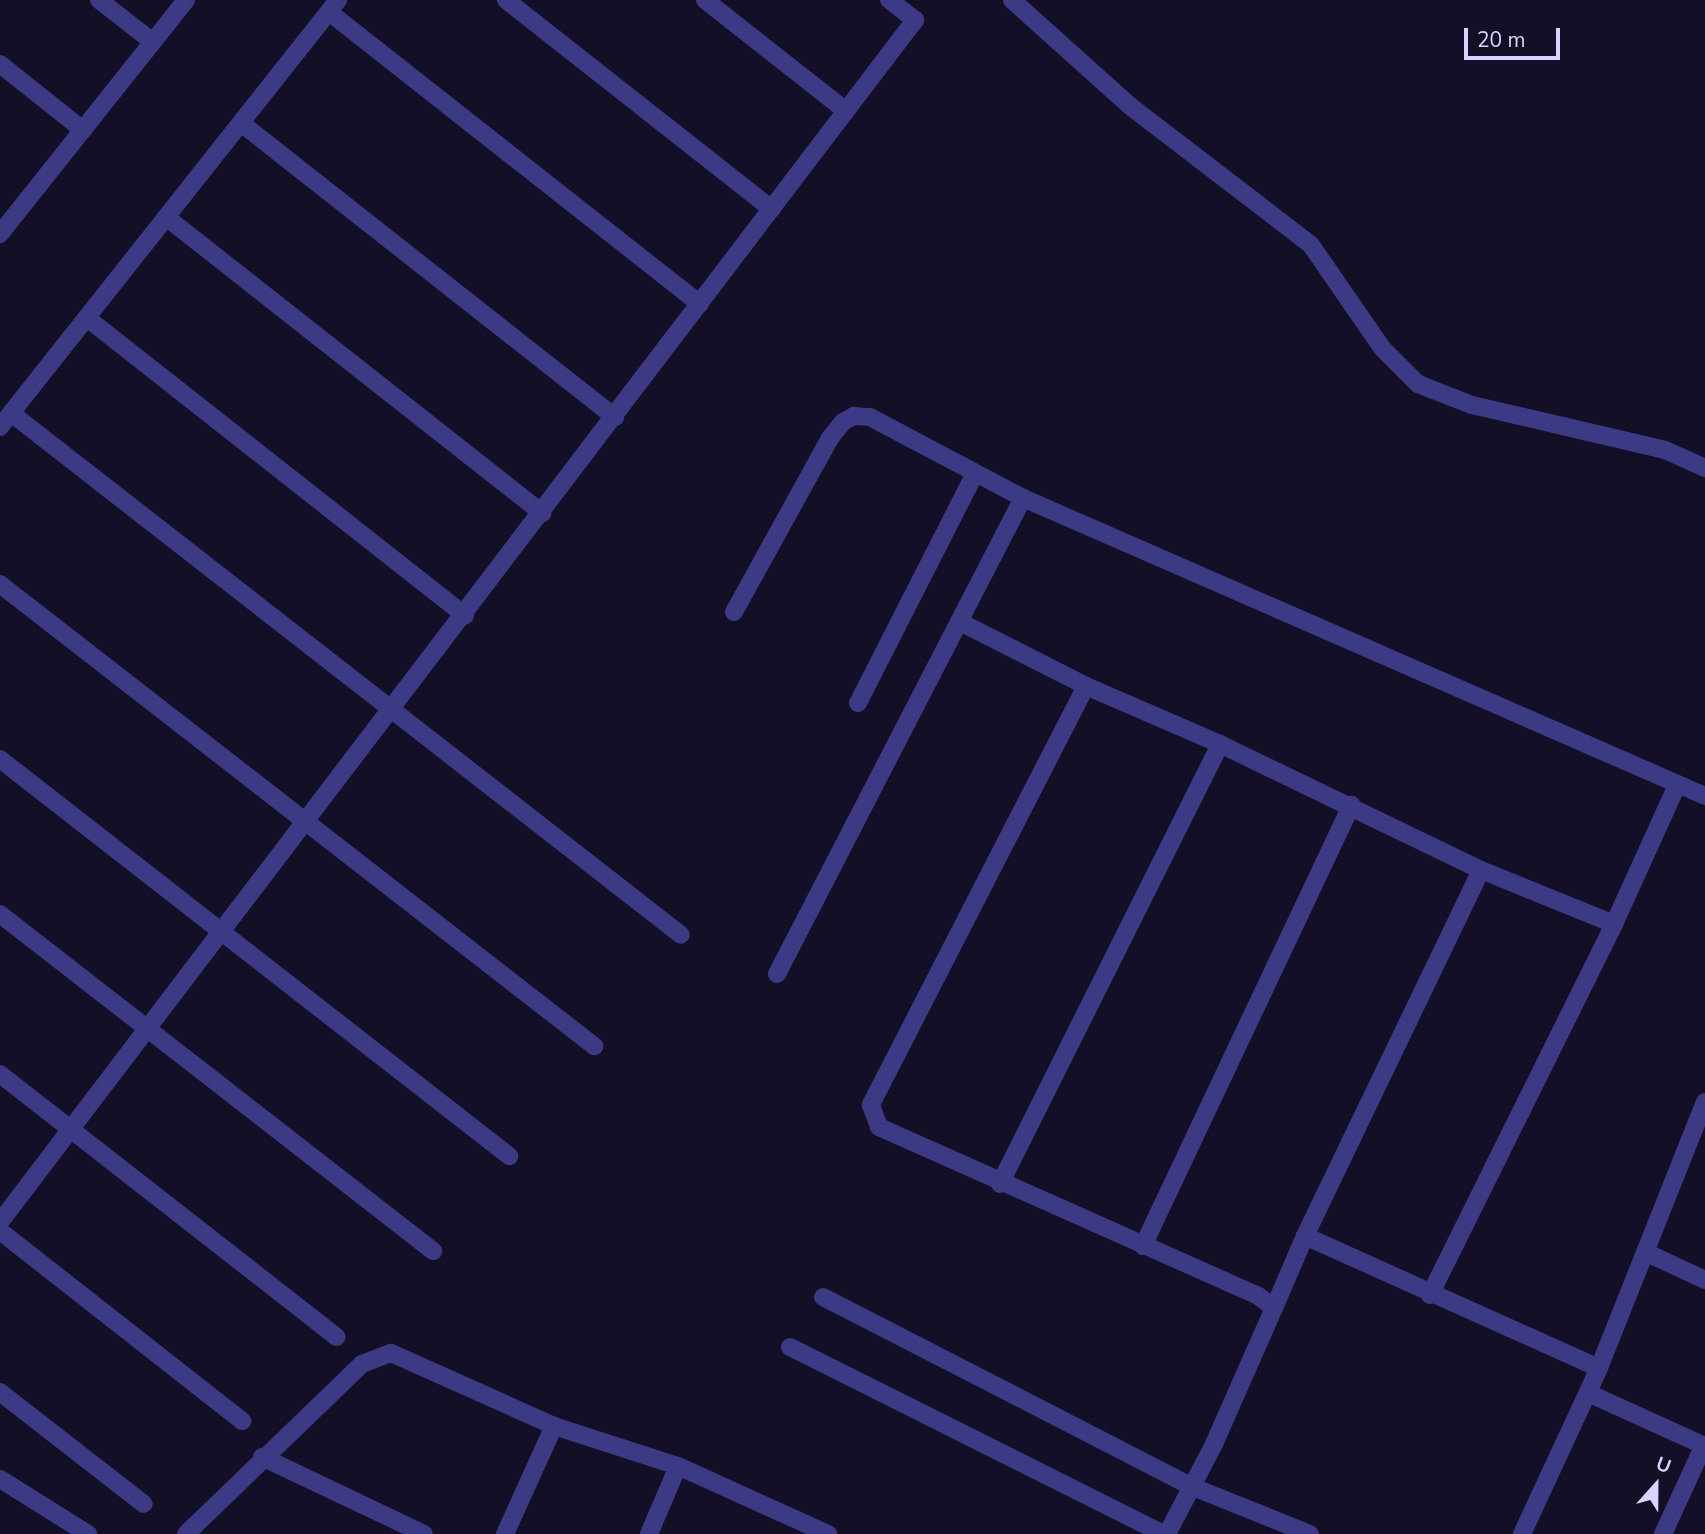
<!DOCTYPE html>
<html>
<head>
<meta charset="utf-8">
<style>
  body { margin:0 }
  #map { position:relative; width:1705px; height:1534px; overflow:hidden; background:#130f26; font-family:"Nunito Sans",sans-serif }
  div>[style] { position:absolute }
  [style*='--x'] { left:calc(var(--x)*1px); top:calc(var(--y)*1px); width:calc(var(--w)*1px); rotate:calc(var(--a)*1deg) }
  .minor>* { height:18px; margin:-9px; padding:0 9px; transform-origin:9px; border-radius:9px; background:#3d3a85 }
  span { translate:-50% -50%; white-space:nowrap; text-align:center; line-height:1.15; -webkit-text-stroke:7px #130f26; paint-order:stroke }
  .north { position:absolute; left:1621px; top:1450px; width:70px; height:70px; -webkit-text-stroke:5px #130f26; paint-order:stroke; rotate:21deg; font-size:19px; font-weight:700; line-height:28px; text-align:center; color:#d9d4ff }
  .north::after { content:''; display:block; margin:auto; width:24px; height:32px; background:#d9d4ff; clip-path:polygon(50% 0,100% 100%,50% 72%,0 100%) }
  .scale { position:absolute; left:1464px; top:28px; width:96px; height:32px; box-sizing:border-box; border:4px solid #d9d4ff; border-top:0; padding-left:9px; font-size:21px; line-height:24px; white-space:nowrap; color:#d9d4ff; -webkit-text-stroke:5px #130f26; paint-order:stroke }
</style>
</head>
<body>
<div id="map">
  <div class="minor">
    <div style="--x:99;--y:0;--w:68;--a:37.9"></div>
    <div style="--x:506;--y:0;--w:338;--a:38.2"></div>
    <div style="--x:705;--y:0;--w:179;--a:38.2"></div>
    <div style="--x:1012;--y:0;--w:159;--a:41.9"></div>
    <div style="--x:1130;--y:106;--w:228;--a:37.5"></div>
    <div style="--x:1311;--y:245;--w:125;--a:55.4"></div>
    <div style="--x:1382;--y:348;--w:51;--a:45"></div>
    <div style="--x:1418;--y:384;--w:58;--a:21.3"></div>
    <div style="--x:1472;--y:405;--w:198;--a:13.1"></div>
    <div style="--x:1665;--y:450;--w:44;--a:24.2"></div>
    <div style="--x:329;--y:12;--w:472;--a:38.2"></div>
    <div style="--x:0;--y:64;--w:106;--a:38.5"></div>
    <div style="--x:241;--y:123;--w:476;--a:38.2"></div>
    <div style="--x:166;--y:217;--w:479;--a:38.2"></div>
    <div style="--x:0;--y:234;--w:299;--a:-51.5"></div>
    <div style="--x:87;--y:318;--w:481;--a:38.2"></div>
    <div style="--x:11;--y:413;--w:849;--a:37.92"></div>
    <div style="--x:0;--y:427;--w:545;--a:-51.64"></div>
    <div style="--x:0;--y:584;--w:753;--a:37.87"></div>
    <div style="--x:734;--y:612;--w:199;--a:-61.1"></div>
    <div style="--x:830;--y:438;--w:21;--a:-51"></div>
    <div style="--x:843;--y:422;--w:13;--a:-29"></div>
    <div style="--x:854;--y:416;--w:16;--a:4"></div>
    <div style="--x:870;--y:417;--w:173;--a:27.9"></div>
    <div style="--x:1023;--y:498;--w:744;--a:23.6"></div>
    <div style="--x:960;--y:622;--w:141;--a:26.9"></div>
    <div style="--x:1086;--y:686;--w:146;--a:23.4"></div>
    <div style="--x:1220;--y:744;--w:290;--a:25.8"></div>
    <div style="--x:1481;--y:870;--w:144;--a:22.1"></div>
    <div style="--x:1086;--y:686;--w:471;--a:117.2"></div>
    <div style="--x:871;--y:1105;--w:23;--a:70"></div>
    <div style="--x:879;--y:1127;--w:414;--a:24"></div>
    <div style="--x:1257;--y:1295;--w:21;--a:37"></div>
    <div style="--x:1274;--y:1308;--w:78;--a:-66.7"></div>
    <div style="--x:1305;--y:1236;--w:322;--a:24.2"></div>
    <div style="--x:858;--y:703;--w:258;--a:-63"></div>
    <div style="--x:0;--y:759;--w:646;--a:37.95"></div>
    <div style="--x:0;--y:914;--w:549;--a:37.89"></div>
    <div style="--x:777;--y:974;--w:536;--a:-62.67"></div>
    <div style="--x:0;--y:1074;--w:427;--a:38"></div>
    <div style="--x:1000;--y:1184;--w:492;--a:-63.4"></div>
    <div style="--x:0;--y:1222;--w:1511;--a:-52.72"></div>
    <div style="--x:915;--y:20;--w:33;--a:-142"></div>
    <div style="--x:0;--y:1231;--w:308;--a:38.1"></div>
    <div style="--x:1305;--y:1236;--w:406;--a:-64.3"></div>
    <div style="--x:1143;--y:1246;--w:488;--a:-64.7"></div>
    <div style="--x:1645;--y:1252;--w:66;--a:25"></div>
    <div style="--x:1430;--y:1295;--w:414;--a:-63.6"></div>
    <div style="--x:1614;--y:924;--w:153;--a:-65.6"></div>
    <div style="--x:823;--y:1297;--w:416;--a:27.2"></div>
    <div style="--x:1193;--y:1487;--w:126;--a:21.9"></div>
    <div style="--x:790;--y:1347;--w:418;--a:26.6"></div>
    <div style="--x:0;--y:1392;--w:182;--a:37.9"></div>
    <div style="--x:1588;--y:1393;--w:128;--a:24.4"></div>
    <div style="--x:262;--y:1457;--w:179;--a:25.4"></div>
    <div style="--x:0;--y:1479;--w:104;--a:32"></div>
    <div style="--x:186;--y:1534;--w:245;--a:-44"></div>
    <div style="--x:362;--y:1364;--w:31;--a:-21"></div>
    <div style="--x:391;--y:1353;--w:179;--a:24.1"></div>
    <div style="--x:554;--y:1426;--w:130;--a:17.9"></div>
    <div style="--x:678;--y:1466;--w:165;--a:24.4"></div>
    <div style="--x:505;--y:1534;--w:119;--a:-65.6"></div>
    <div style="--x:649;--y:1534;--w:74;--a:-66.9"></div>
    <div style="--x:1167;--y:1534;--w:102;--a:-62.4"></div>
    <div style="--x:1214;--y:1444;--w:149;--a:-66.2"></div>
    <div style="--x:1522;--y:1534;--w:183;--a:-65.1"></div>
    <div style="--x:1599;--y:1368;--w:286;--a:-68.3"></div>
    <div style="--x:1663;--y:1534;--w:98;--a:-65.3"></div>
  </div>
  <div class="north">U</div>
  <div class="scale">20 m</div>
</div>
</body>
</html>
